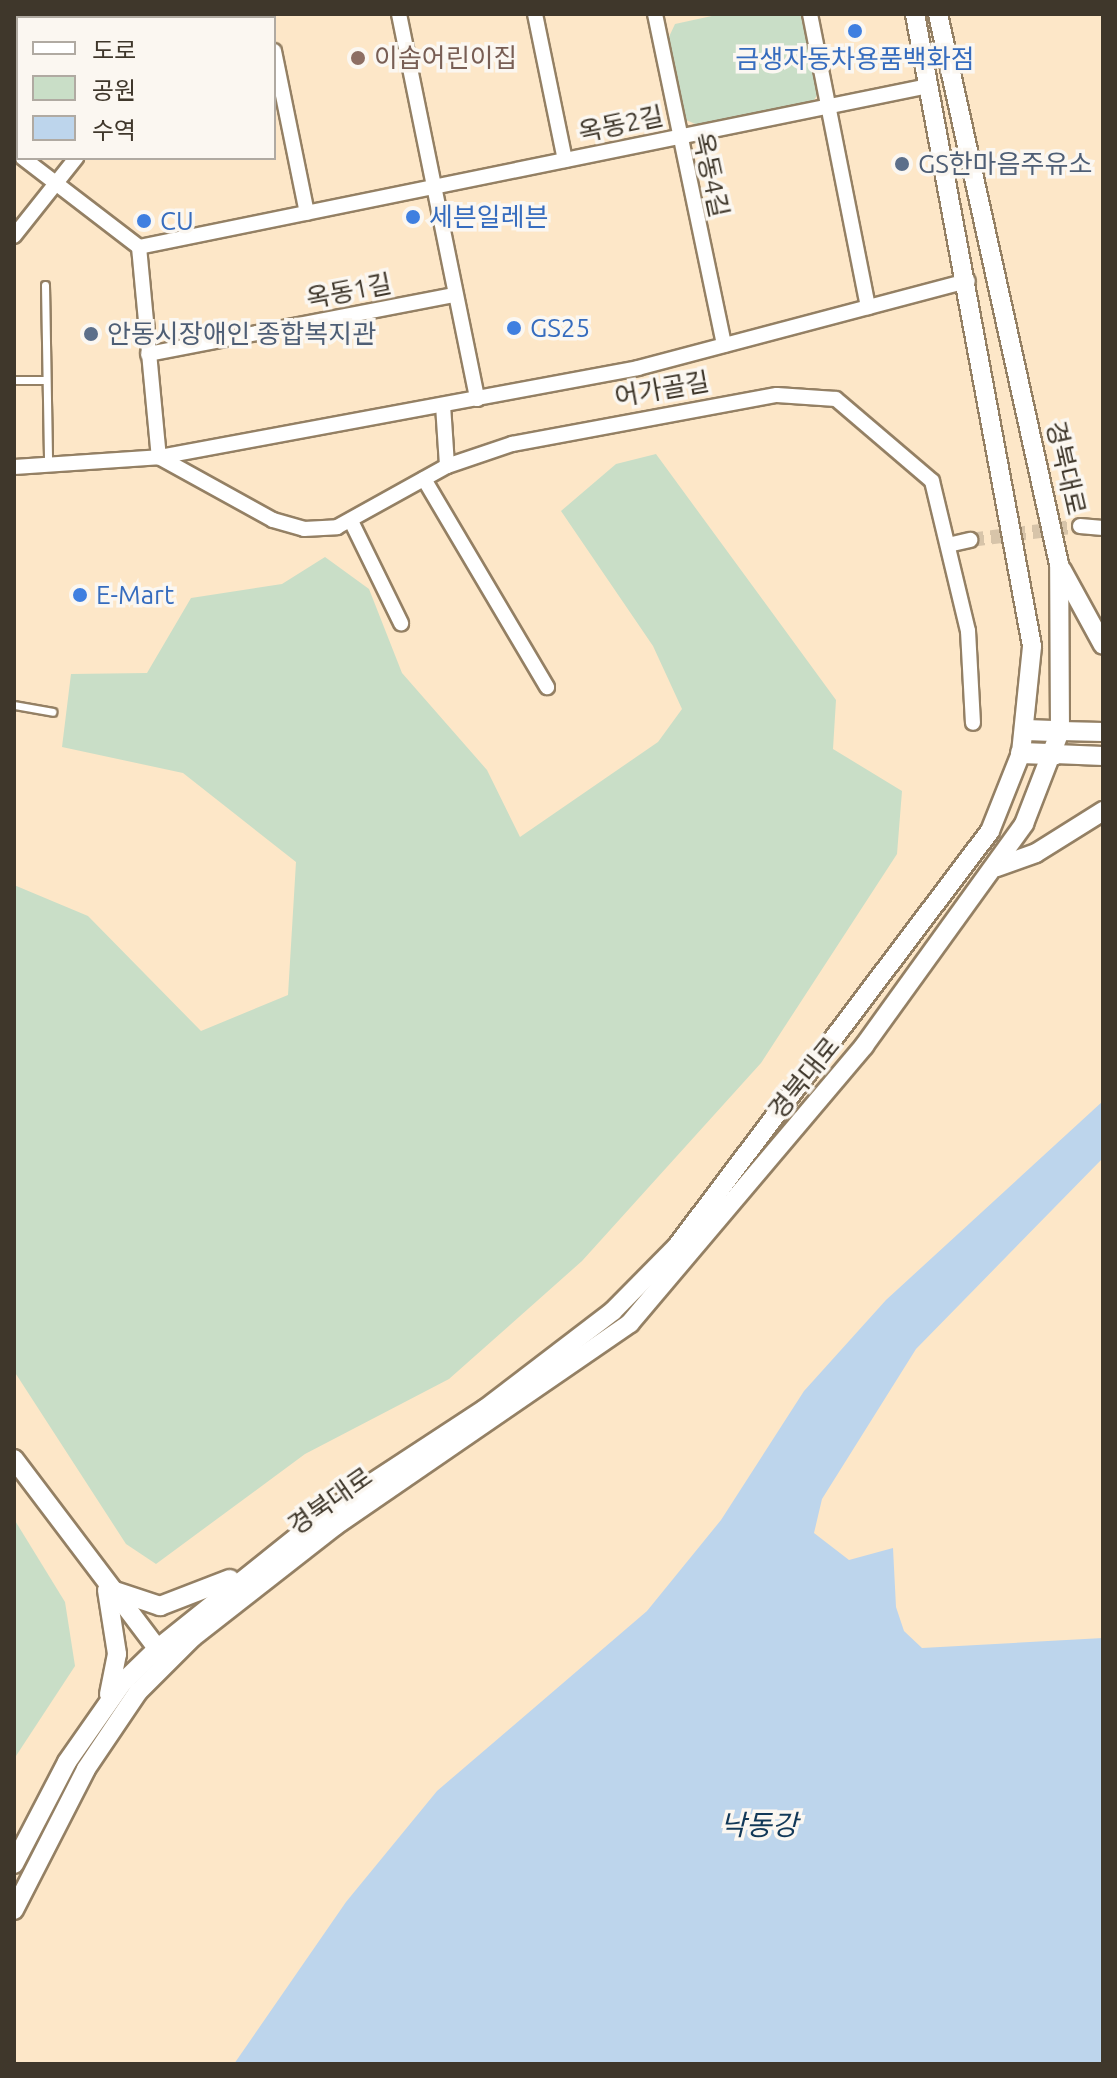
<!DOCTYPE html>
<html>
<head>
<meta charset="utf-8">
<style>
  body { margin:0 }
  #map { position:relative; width:1117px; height:2078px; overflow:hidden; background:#fde7c8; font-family:Ubuntu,"Noto Sans KR",sans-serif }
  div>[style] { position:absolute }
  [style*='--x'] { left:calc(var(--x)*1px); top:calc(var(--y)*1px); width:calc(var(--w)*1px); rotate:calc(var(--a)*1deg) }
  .green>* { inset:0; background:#c9dec7 }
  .water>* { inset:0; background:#bdd5ec }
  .minor-tunnel>* { height:14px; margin-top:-7px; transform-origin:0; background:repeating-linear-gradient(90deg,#d7c4a9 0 14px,transparent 0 21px) }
  .roads { filter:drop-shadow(2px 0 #948064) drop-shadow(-2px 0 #948064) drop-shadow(0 2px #948064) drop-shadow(0 -2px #948064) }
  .service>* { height:7px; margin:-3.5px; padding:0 3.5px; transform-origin:3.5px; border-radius:3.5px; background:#fff }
  .minor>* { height:14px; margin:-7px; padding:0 7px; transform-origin:7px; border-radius:7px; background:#fff }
  .tertiary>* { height:18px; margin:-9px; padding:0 9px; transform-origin:9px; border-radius:9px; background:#fff }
  .secondary>* { height:20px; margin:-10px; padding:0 10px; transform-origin:10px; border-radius:10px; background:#fff }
  .dots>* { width:22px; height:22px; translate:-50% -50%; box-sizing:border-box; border:4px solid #fbf7f1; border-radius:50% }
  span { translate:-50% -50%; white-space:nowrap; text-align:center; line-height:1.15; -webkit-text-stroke:7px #fbf7f1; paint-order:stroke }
  .education-label { font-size:26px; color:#785e54 }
  .left { translate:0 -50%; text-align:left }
  .shop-label { font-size:26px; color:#366cbe }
  .street-label { font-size:26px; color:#3f372b }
  .service-label { font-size:26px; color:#4e5e75 }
  .water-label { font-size:28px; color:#113858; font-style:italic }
  .frame { position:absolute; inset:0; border:16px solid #3f372b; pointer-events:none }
  .legend { position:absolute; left:16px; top:16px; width:260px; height:144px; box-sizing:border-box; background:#fbf7f1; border:2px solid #b0aaa2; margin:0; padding:10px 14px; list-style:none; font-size:24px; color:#3f372b }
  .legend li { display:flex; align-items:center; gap:16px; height:40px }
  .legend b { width:40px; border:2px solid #b0aaa2 }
</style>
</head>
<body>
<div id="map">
  <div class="green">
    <div style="clip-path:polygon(721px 14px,805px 14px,819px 93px,811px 104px,700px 126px,686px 120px,668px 39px,675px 24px)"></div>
    <div style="clip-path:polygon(656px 454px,836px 700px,833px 749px,902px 791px,897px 854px,761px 1063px,582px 1261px,449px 1379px,305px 1454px,156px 1564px,126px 1544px,14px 1371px,14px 885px,88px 916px,201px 1031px,288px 995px,296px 862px,183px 773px,62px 747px,71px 674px,147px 673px,191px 598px,282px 584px,325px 557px,369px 589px,402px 673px,487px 770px,520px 837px,658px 742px,682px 709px,653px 646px,561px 511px,616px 464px)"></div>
    <div style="clip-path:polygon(14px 1519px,65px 1602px,75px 1666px,14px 1759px)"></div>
  </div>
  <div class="water">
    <div style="clip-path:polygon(1103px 1101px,1103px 1158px,916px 1349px,822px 1499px,814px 1533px,849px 1560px,893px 1548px,896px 1607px,904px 1631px,922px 1648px,1103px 1638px,1103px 2064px,234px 2064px,346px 1902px,437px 1791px,647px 1611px,721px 1520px,804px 1391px,886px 1300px)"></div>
  </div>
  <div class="minor-tunnel">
    <div style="--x:970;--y:540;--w:111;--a:-7.3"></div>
  </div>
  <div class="roads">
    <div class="service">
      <div style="--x:45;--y:285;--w:180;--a:89"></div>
      <div style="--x:14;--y:380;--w:32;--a:0"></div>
      <div style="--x:14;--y:705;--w:39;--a:10"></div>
    </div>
    <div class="minor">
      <div style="--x:267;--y:14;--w:4;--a:90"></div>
      <div style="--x:399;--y:14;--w:393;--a:78.5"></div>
      <div style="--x:535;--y:14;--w:149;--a:78.4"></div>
      <div style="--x:655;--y:14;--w:338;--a:78.2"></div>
      <div style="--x:810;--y:14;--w:299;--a:78.8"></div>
      <div style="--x:186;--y:18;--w:5;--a:-53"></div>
      <div style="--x:274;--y:51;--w:165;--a:78.5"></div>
      <div style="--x:23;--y:158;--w:146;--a:37.5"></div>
      <div style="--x:139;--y:247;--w:805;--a:-11.53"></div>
      <div style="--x:14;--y:236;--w:100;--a:-51.5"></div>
      <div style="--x:139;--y:247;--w:211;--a:84.6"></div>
      <div style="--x:148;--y:354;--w:313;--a:-10.9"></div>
      <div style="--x:443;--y:405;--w:61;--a:86.2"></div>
      <div style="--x:159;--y:457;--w:130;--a:28.9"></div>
      <div style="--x:273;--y:520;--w:32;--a:16"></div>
      <div style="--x:304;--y:529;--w:33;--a:-3"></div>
      <div style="--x:337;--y:527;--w:126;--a:-29"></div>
      <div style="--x:447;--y:466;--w:69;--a:-18.7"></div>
      <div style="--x:512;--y:444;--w:269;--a:-10.5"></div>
      <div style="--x:777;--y:395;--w:59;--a:3.9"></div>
      <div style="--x:836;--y:399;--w:126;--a:40.5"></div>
      <div style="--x:932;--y:481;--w:154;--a:76.5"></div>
      <div style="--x:968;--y:631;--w:92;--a:86.9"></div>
      <div style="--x:14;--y:467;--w:145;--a:-3.9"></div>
      <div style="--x:159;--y:457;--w:487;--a:-10.5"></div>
      <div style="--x:638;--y:368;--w:341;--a:-14.8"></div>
      <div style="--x:424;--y:479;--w:242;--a:59.4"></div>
      <div style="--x:351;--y:521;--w:114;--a:63.9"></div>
      <div style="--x:1080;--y:526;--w:23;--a:5"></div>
      <div style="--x:948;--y:545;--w:23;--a:-13"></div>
    </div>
    <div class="tertiary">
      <div style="--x:34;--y:18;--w:5;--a:-53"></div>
      <div style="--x:14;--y:43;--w:6;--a:-51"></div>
      <div style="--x:1062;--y:570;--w:85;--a:61.3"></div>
      <div style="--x:1060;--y:731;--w:43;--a:1.3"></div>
      <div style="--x:1055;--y:754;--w:48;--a:2.4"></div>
      <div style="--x:997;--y:867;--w:41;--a:-19.7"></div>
      <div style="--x:1036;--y:853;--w:79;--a:-32.1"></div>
      <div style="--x:14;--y:1459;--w:248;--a:52.9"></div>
      <div style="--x:107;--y:1590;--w:65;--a:81.1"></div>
      <div style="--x:117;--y:1654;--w:41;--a:101.3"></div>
      <div style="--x:112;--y:1590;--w:51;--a:18.4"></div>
      <div style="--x:160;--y:1606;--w:75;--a:-21.1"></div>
      <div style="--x:14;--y:1864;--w:115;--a:-62.5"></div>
      <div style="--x:67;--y:1762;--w:98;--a:-55"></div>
      <div style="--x:123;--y:1682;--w:47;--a:-44.1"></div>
      <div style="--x:157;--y:1649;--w:224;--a:-38.7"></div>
      <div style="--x:332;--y:1509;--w:183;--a:-33.2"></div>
      <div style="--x:485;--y:1409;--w:161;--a:-37.4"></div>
      <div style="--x:613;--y:1311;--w:91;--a:-45.4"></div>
      <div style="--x:677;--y:1246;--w:520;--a:-52.98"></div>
      <div style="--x:990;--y:831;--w:84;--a:-68.3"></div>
      <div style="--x:1021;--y:753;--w:108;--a:-84.1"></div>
      <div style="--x:1032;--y:646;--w:643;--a:-100.49"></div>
      <div style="--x:14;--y:1910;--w:158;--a:-62.9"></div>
      <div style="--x:86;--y:1769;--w:93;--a:-56"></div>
      <div style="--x:138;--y:1692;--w:78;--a:-45"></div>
      <div style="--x:193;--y:1637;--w:180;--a:-38"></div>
      <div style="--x:335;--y:1526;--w:358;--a:-34.5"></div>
      <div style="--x:630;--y:1323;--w:363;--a:-49.8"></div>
      <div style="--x:864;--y:1046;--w:274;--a:-54.2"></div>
      <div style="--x:1024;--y:824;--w:100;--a:-68.8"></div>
      <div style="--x:1060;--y:731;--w:167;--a:-90.3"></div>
      <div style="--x:1059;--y:564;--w:563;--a:-102.41"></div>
    </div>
    <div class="secondary">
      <div style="--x:1026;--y:730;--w:34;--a:2"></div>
      <div style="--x:1021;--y:753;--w:34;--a:2"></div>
    </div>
  </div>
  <div class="dots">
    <div style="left:855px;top:31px;background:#3f7fe0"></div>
    <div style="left:358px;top:58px;background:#8d6e63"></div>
    <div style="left:902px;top:164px;background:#5c6f8a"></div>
    <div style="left:413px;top:217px;background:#3f7fe0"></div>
    <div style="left:144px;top:221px;background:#3f7fe0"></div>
    <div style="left:514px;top:328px;background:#3f7fe0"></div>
    <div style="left:91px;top:334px;background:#5c6f8a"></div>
    <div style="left:80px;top:595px;background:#3f7fe0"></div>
  </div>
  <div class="education-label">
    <span class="left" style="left:374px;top:58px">이솝어린이집</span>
  </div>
  <div class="shop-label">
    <span style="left:855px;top:59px">금생자동차용품백화점</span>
    <span class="left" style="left:429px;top:217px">세븐일레븐</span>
    <span class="left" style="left:160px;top:221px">CU</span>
    <span class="left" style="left:530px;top:328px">GS25</span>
    <span class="left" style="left:96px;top:595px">E-Mart</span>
  </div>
  <div class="street-label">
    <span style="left:621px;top:124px;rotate:-12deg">옥동2길</span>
    <span style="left:711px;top:175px;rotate:78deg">옥동4길</span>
    <span style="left:349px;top:291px;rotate:-11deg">옥동1길</span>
    <span style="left:662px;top:389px;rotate:-10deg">어가골길</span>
    <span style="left:1066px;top:468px;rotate:77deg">경북대로</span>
    <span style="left:804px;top:1078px;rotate:-51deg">경북대로</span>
    <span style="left:330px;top:1501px;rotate:-35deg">경북대로</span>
  </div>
  <div class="service-label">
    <span class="left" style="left:918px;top:164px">GS한마음주유소</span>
    <span class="left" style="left:107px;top:334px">안동시장애인 종합복지관</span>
  </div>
  <div class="water-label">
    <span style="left:759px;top:1825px">낙동강</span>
  </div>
  <div class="frame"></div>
  <ul class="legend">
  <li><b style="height:10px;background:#fff"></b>도로</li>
  <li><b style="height:22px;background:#c9dec7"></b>공원</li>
  <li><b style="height:22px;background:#bdd5ec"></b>수역</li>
  </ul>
</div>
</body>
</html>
